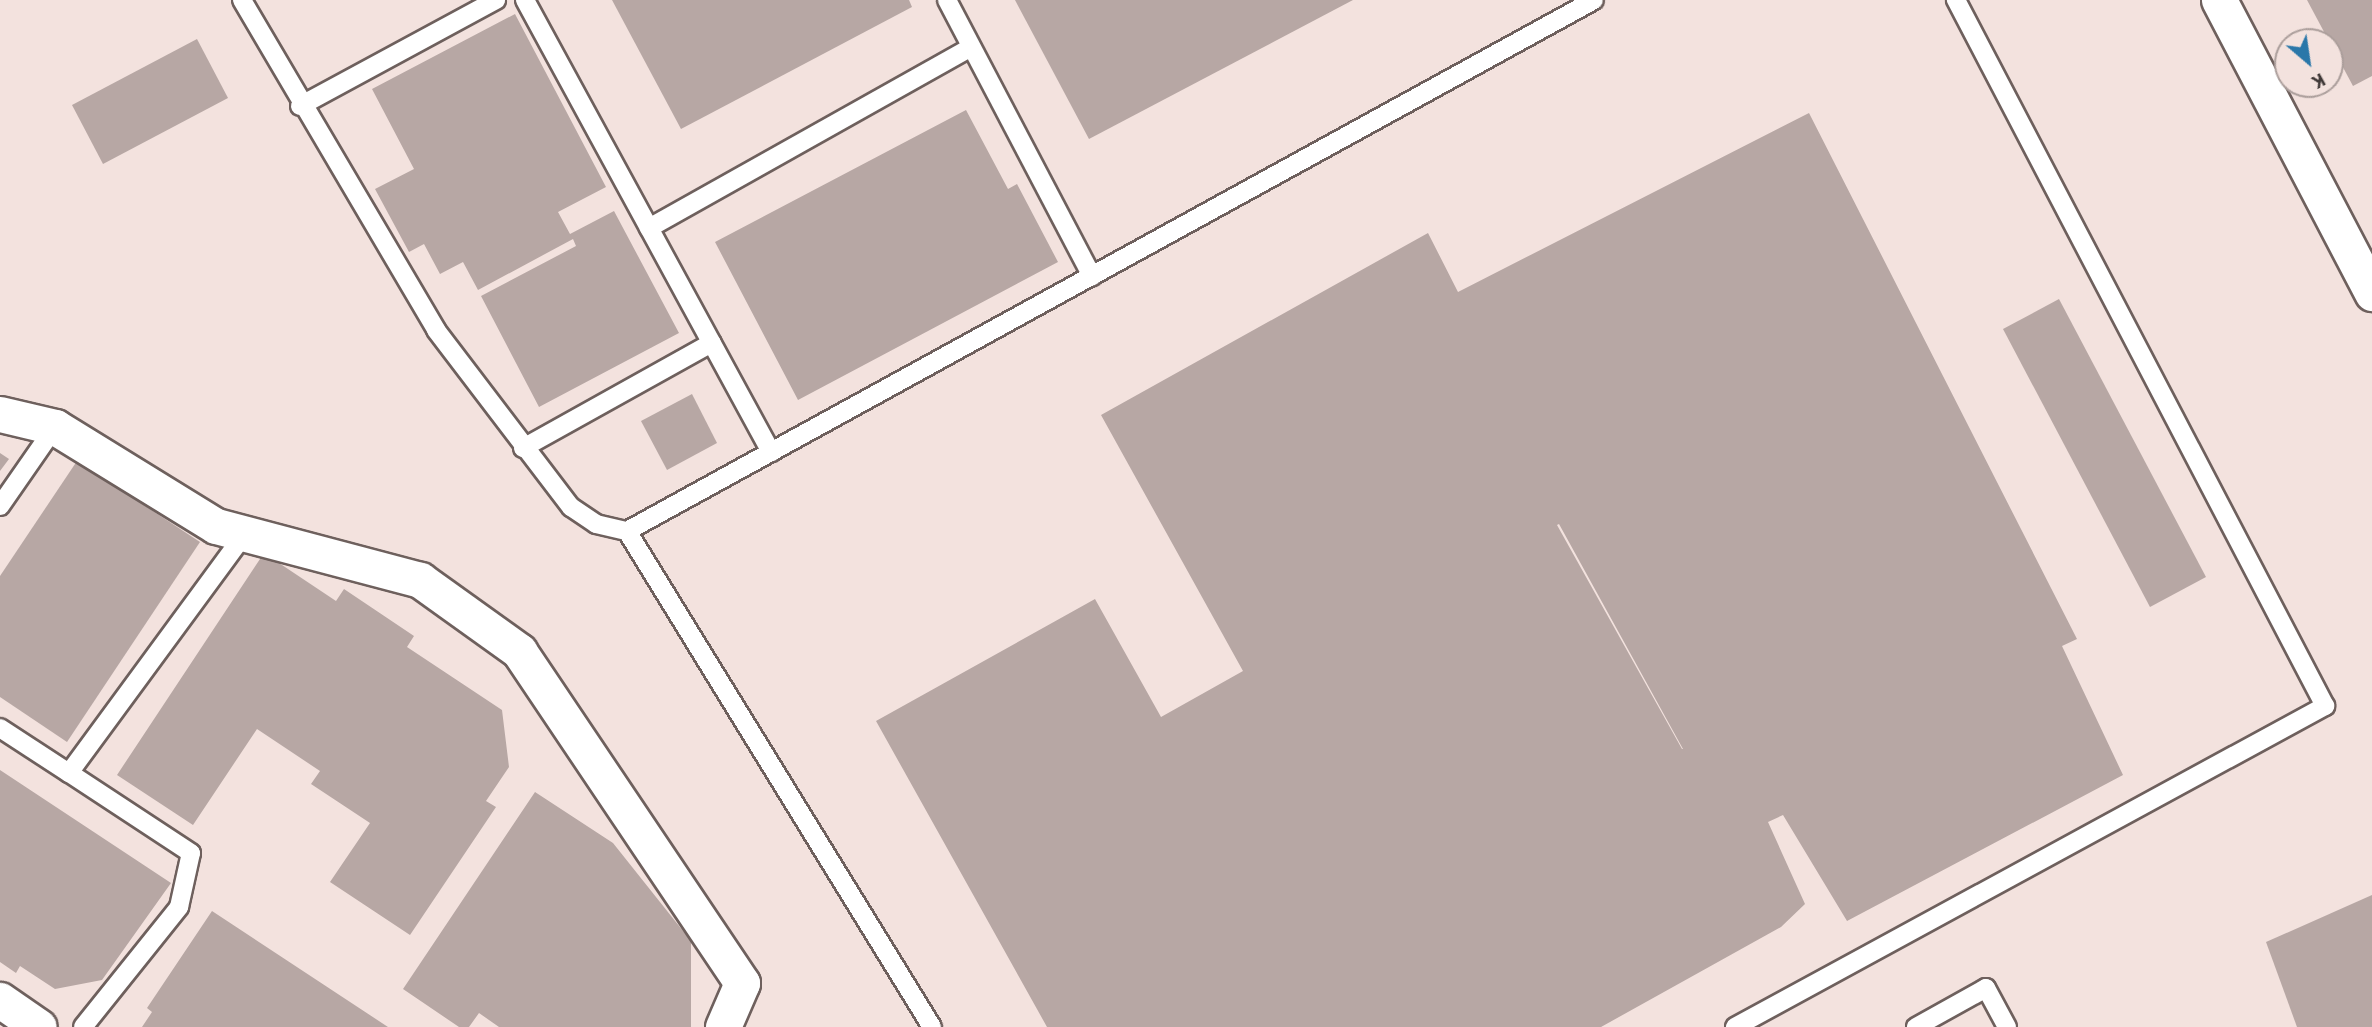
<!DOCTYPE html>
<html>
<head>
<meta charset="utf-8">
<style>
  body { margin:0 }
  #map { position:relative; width:2372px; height:1027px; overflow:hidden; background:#f3e2de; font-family:"Source Sans 3",sans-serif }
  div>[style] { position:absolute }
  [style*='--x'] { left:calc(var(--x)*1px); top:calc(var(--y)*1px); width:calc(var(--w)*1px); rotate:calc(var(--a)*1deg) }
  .building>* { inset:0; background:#b7a7a4 }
  .roads { filter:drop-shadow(2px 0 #6e605d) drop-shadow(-2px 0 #6e605d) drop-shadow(0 2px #6e605d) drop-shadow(0 -2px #6e605d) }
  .service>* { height:18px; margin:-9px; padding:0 9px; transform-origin:9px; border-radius:9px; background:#fff }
  .minor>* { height:35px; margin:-17.5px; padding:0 17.5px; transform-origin:17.5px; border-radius:17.5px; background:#fff }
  span { translate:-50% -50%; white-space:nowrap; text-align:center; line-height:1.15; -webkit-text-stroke:5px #f3e2de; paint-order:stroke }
  .north { position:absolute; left:2274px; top:28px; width:70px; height:70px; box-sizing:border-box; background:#f3e2de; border:2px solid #ab9e9b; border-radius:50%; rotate:151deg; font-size:19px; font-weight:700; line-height:28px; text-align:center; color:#3f3837 }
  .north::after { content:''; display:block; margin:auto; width:24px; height:32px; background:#2a77a9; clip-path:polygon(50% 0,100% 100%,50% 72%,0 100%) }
</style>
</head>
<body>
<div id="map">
  <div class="building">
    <div style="clip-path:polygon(612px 0,909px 0,912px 7px,681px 129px)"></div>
    <div style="clip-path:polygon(1015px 0,1353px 0,1089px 139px)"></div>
    <div style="clip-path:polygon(2307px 0,2372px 0,2372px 76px,2353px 86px)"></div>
    <div style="clip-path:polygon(515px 14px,606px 187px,558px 212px,570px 234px,614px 211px,679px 333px,539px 407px,481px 296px,576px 246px,573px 239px,478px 290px,463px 262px,440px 274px,424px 244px,409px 252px,375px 189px,414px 169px,372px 89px)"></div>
    <div style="clip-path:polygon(197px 39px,228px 98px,103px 164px,72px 105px)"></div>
    <div style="clip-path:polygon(966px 110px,1008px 189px,1017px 184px,1058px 262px,798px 400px,715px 242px)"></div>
    <div style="clip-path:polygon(evenodd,1809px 113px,2077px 639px,2062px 646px,2123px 775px,1847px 921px,1783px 815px,1768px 822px,1805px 904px,1781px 927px,1601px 1027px,1047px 1027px,876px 721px,1095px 599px,1161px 717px,1243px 671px,1101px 415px,1428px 233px,1458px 292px,1809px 113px,1559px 524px,1683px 749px,1682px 749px,1557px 525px,1559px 524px)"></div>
    <div style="clip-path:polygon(2059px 299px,2206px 577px,2150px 607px,2003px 329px)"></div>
    <div style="clip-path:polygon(692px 394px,717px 443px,667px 470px,641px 421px)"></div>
    <div style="clip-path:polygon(0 453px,9px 459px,0 471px)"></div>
    <div style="clip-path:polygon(77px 461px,200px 542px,67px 742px,0 697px,0 576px)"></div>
    <div style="clip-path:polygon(264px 553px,336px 601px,344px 589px,414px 636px,407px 647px,502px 710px,509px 767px,486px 801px,496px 807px,410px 935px,330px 882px,370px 823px,311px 784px,320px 771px,257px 729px,193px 825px,117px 775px)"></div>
    <div style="clip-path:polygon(0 770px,171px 883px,102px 980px,55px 989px,20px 966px,16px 973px,0 962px)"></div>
    <div style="clip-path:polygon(535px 792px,613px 843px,691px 941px,691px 1027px,499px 1027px,479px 1013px,469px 1027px,459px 1027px,403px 989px)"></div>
    <div style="clip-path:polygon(2372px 895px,2372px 1027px,2297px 1027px,2266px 942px)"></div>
    <div style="clip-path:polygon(212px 911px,388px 1027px,142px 1027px,152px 1012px,147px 1008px)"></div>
  </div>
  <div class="roads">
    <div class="service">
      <div style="--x:242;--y:0;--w:383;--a:59.5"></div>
      <div style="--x:436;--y:330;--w:223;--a:52.7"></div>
      <div style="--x:571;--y:507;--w:30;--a:34"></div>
      <div style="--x:596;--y:524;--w:32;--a:13"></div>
      <div style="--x:525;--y:0;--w:515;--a:61.44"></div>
      <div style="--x:947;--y:0;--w:312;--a:62.3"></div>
      <div style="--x:300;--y:106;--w:223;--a:-28.4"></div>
      <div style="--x:649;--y:228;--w:369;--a:-29.3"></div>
      <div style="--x:523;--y:448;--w:216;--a:-29.1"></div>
      <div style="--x:0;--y:506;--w:96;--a:-55.2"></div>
      <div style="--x:0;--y:728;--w:82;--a:33.1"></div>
      <div style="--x:83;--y:1027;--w:154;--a:-51.3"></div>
      <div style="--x:179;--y:907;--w:55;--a:-77.5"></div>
      <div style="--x:191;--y:853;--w:146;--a:-146.7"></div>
      <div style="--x:69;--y:773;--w:298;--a:-53.7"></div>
      <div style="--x:932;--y:1027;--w:582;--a:-121.59"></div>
      <div style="--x:627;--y:531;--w:1103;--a:-28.77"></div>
      <div style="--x:1735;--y:1027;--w:672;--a:-28.55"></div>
      <div style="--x:2325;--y:706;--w:797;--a:-117.59"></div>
      <div style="--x:1916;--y:1027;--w:80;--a:-29.1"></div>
      <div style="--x:1986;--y:988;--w:44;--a:61.7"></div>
    </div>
    <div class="minor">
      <div style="--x:2219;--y:0;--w:331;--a:62.4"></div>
      <div style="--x:0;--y:414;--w:57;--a:13.3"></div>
      <div style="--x:55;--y:427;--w:189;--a:31.6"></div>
      <div style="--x:216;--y:526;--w:211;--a:14.8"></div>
      <div style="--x:420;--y:580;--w:122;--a:35.6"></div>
      <div style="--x:519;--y:651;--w:400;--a:56.1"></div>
      <div style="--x:742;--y:983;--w:48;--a:113.4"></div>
      <div style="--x:0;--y:1000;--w:47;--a:34.7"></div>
    </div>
  </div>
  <div class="north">K</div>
</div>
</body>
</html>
